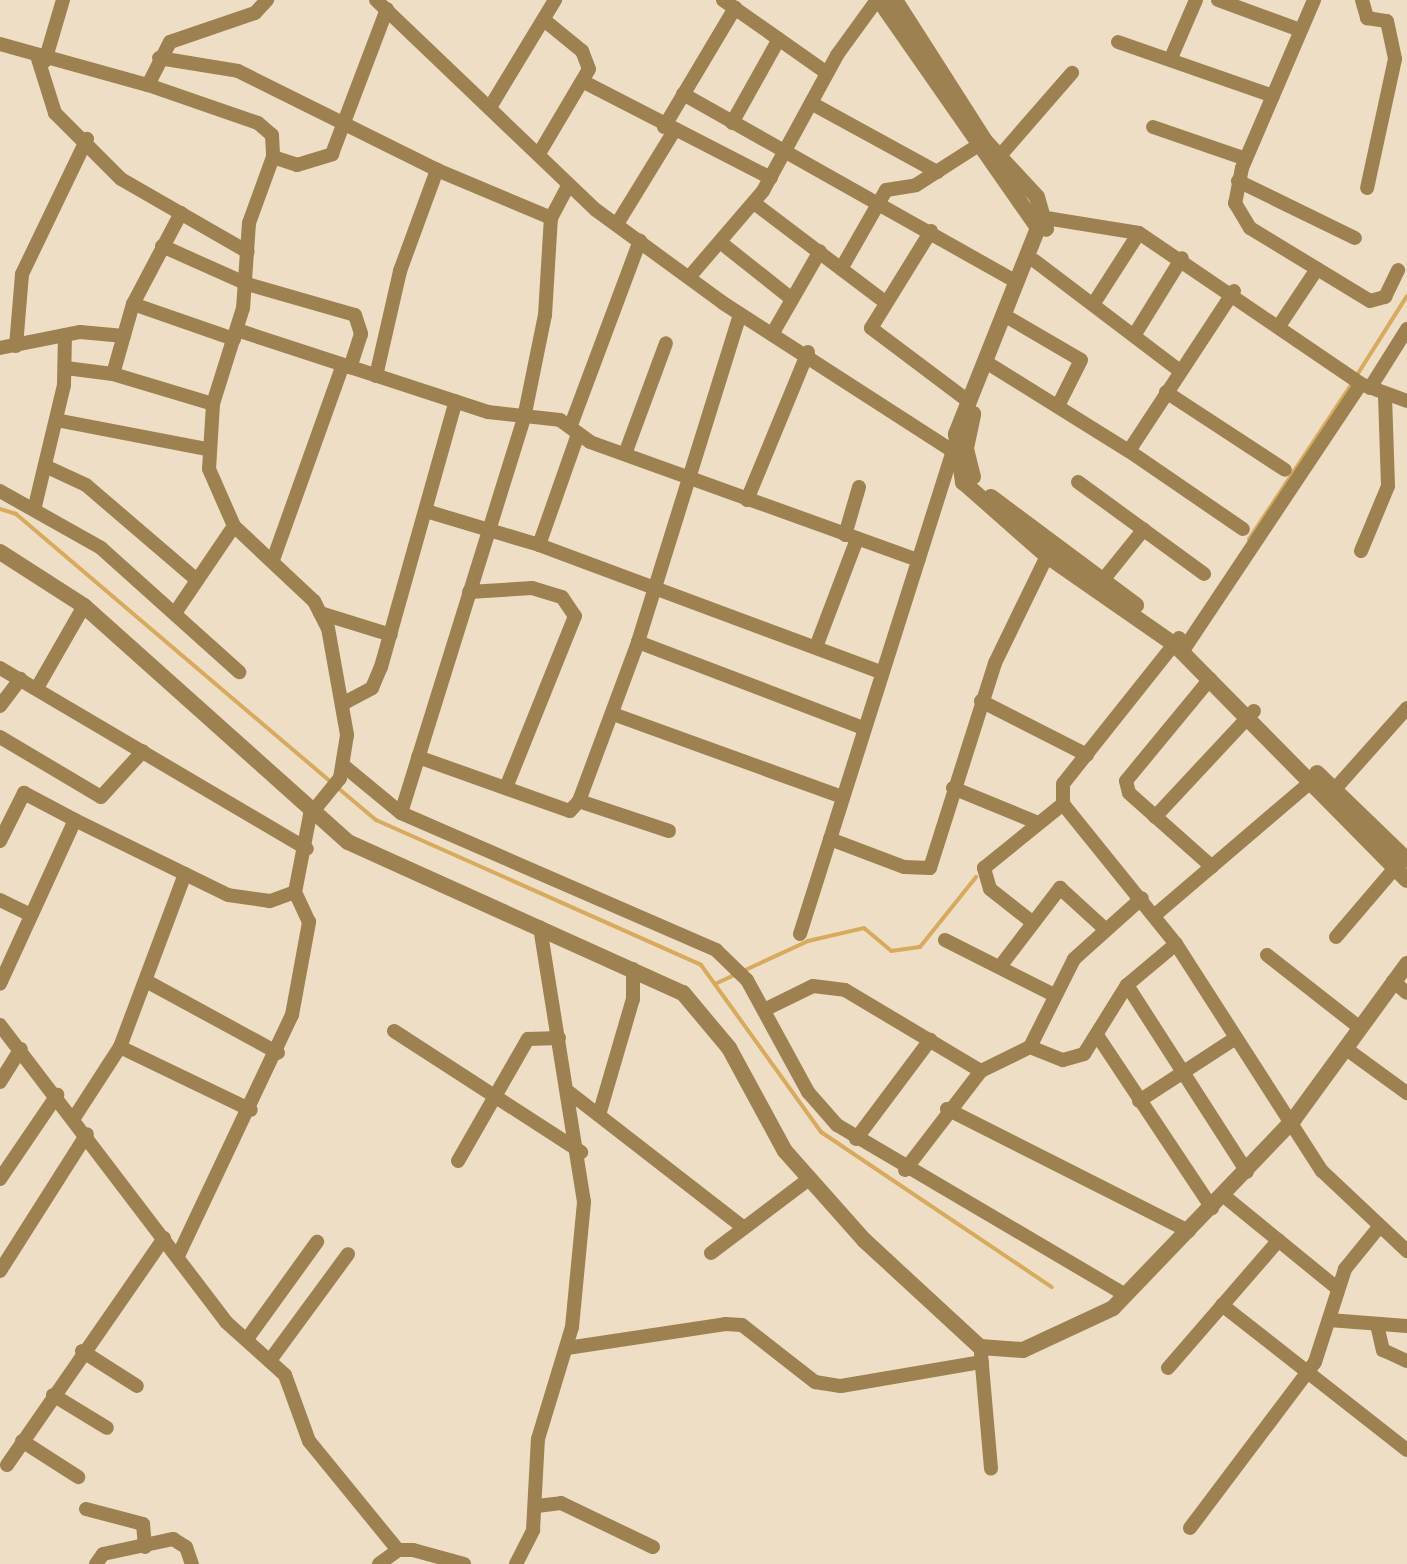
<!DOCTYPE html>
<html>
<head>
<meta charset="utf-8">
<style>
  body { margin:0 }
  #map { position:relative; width:1407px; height:1564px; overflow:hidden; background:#eedec6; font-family:"Source Sans 3",sans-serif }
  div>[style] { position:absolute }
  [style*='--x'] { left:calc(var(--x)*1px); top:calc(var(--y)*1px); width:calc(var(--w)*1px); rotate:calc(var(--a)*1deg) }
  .stream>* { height:4px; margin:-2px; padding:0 2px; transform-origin:2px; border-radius:2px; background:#d7aa5e }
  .minor>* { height:14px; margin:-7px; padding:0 7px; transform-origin:7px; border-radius:7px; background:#9e8150 }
  .tertiary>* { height:16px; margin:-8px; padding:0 8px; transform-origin:8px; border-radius:8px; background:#9e8150 }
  span { translate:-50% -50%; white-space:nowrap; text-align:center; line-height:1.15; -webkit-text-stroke:6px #eedec6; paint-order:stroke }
</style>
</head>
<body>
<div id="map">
  <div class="stream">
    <div style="--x:1357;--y:375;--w:93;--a:-57.7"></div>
    <div style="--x:0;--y:509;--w:17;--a:17"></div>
    <div style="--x:16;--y:514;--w:414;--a:40.4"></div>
    <div style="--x:1249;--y:539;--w:188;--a:-56.5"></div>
    <div style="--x:338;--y:788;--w:50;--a:40.1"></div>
    <div style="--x:376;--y:820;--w:356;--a:24"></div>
    <div style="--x:701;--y:965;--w:206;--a:54.3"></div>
    <div style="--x:821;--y:1132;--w:278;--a:33.9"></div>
    <div style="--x:715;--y:984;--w:102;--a:-24.8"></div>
    <div style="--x:808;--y:941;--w:57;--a:-13.1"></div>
    <div style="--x:864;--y:928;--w:35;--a:40"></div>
    <div style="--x:891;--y:951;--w:29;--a:-8"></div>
    <div style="--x:920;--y:947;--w:90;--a:-51.3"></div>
  </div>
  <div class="minor">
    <div style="--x:376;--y:0;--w:304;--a:43.7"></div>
    <div style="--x:596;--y:210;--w:157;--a:36.2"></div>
    <div style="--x:723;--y:303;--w:290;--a:32.8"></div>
    <div style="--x:723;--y:0;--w:127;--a:35.1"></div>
    <div style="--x:1218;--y:0;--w:87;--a:20.1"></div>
    <div style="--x:1314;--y:0;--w:183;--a:113.2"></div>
    <div style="--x:1242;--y:168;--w:36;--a:101"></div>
    <div style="--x:1235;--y:203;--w:29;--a:59"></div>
    <div style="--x:1250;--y:228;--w:140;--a:31.3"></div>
    <div style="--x:1370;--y:301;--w:16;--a:-15"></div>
    <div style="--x:1385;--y:297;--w:30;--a:-64"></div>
    <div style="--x:1362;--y:0;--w:19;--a:74"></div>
    <div style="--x:1367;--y:18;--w:20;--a:9"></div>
    <div style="--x:1387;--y:21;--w:39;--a:78"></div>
    <div style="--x:1395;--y:59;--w:132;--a:102.2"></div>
    <div style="--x:1118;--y:42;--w:164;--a:19.2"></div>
    <div style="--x:0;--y:44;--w:154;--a:15.5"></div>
    <div style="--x:148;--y:85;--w:116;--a:19.1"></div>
    <div style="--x:258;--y:123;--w:18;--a:41"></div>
    <div style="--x:272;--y:135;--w:22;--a:87"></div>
    <div style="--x:273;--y:157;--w:70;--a:110"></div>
    <div style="--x:249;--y:223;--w:85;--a:94"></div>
    <div style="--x:243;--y:308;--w:101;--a:107.4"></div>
    <div style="--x:213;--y:404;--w:65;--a:93.5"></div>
    <div style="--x:209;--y:469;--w:62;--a:66.3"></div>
    <div style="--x:234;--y:526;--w:110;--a:43.2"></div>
    <div style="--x:314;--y:601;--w:30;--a:63"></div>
    <div style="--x:328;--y:628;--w:109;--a:79.9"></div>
    <div style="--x:347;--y:735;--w:44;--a:99.2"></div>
    <div style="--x:340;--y:778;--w:48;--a:129"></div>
    <div style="--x:310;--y:815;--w:78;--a:101"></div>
    <div style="--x:295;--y:892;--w:27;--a:160"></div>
    <div style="--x:270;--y:901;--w:42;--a:-171.9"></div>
    <div style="--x:228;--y:895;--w:170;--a:-153.9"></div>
    <div style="--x:75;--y:820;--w:180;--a:114.6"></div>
    <div style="--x:159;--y:58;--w:80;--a:9.3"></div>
    <div style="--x:238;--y:71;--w:222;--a:26.4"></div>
    <div style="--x:437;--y:170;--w:124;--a:22.8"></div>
    <div style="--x:1171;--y:58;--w:63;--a:-66.7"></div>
    <div style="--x:38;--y:59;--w:57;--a:72.5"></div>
    <div style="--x:55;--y:113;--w:93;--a:45"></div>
    <div style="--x:121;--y:179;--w:146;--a:29.9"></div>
    <div style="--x:45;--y:61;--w:64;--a:-73.6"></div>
    <div style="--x:584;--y:82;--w:210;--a:27.2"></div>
    <div style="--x:148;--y:85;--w:48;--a:-62.9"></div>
    <div style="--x:170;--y:42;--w:90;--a:-18.8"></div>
    <div style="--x:255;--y:13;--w:18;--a:-47"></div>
    <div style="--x:683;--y:94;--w:383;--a:29.4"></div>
    <div style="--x:811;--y:103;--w:144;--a:28.7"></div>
    <div style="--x:492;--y:104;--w:122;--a:-58.8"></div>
    <div style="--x:732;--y:123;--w:96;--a:-60.8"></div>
    <div style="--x:664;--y:127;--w:139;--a:-59.2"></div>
    <div style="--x:1153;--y:127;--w:98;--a:19"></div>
    <div style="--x:540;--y:152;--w:96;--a:-59.4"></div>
    <div style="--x:589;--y:69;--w:19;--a:-111"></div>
    <div style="--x:582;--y:51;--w:49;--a:-140.8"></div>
    <div style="--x:273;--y:157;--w:25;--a:18"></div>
    <div style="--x:297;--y:165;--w:37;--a:-17"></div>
    <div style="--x:332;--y:154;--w:155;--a:-69.2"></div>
    <div style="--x:998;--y:158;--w:113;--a:-49"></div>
    <div style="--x:1238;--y:181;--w:130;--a:26"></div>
    <div style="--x:754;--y:203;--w:164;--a:37.1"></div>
    <div style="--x:1046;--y:218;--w:94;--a:9.2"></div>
    <div style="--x:1139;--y:233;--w:268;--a:34.2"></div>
    <div style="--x:1361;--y:384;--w:49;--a:20.3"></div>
    <div style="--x:617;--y:224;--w:109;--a:-58.5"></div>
    <div style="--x:931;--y:231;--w:114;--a:121.7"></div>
    <div style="--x:871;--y:328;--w:120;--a:36.9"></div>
    <div style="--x:720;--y:242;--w:92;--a:38.4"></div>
    <div style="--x:162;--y:246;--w:93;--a:24.1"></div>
    <div style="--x:247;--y:284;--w:112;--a:16"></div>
    <div style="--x:355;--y:315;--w:20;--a:72"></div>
    <div style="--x:361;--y:334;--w:35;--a:108"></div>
    <div style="--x:1035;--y:261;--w:182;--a:37.2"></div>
    <div style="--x:841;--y:269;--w:91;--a:-60.3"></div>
    <div style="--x:886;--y:190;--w:30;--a:-9"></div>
    <div style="--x:916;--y:185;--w:82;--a:-32.5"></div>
    <div style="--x:691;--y:275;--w:111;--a:-49.4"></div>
    <div style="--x:763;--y:191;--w:155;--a:-61.4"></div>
    <div style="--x:837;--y:55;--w:68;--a:-54"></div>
    <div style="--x:1234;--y:291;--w:191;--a:123.3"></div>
    <div style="--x:1129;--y:451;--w:138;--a:34.4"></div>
    <div style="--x:1094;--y:303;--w:83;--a:-57.3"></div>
    <div style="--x:133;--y:304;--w:107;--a:19.1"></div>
    <div style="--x:1009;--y:318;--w:83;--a:30.3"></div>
    <div style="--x:1081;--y:360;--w:51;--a:116.6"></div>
    <div style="--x:1281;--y:323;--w:65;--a:-56.3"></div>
    <div style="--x:237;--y:330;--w:264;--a:18.1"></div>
    <div style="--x:488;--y:412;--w:72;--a:6.3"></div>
    <div style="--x:560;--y:420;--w:37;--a:36"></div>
    <div style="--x:590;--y:442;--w:349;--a:19.8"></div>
    <div style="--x:774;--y:331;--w:92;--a:-60.1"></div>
    <div style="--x:1135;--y:334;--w:89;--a:-58.3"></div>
    <div style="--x:16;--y:346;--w:72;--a:-85.2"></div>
    <div style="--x:22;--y:274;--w:150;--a:-64.3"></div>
    <div style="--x:0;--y:348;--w:82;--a:-11.3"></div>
    <div style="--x:80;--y:332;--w:44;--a:5.2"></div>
    <div style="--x:989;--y:364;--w:165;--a:31.9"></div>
    <div style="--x:66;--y:368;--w:47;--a:7.3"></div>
    <div style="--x:113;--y:374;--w:104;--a:16.7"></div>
    <div style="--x:113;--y:374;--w:73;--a:-74.1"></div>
    <div style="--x:133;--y:304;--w:103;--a:-62.2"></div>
    <div style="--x:376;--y:376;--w:108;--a:-77.1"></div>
    <div style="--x:400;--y:271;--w:108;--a:-69.9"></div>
    <div style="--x:1370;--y:388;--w:70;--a:-57.9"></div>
    <div style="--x:1166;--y:392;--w:142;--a:33.2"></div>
    <div style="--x:56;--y:420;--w:154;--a:10.9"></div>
    <div style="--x:571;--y:425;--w:197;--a:-69.5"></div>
    <div style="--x:625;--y:454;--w:118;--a:-69.7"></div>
    <div style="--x:45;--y:466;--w:45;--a:24.9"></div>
    <div style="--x:86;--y:485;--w:146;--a:40.6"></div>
    <div style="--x:1078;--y:482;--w:156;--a:36.1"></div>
    <div style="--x:0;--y:491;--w:116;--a:29.4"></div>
    <div style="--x:101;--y:548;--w:186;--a:41.9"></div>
    <div style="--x:747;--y:500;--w:160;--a:-67.6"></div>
    <div style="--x:35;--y:506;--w:124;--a:-76.5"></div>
    <div style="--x:64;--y:385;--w:50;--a:-88.9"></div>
    <div style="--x:426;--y:511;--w:118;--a:16.7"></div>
    <div style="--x:539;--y:545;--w:364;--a:20.4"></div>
    <div style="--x:845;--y:535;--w:50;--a:-73.7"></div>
    <div style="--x:539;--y:545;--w:118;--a:-70.6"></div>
    <div style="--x:1361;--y:551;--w:70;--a:-67.4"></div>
    <div style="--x:1388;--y:486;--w:91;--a:-91.9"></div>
    <div style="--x:273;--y:560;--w:207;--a:-70.3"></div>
    <div style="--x:1103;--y:580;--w:65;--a:-51.2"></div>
    <div style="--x:469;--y:592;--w:63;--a:-3.6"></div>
    <div style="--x:532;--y:588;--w:31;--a:17"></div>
    <div style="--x:562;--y:597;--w:23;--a:56"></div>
    <div style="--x:575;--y:616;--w:185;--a:111.9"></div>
    <div style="--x:175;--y:613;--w:105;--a:-55.9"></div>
    <div style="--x:320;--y:613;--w:74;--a:17.2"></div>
    <div style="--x:1179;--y:638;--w:186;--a:128.5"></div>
    <div style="--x:1063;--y:784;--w:20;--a:90"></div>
    <div style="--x:1063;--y:804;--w:180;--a:51.1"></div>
    <div style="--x:1176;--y:944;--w:270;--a:57.3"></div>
    <div style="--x:1322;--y:1171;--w:117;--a:43.3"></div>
    <div style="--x:638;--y:642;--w:241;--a:20.9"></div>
    <div style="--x:816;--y:647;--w:116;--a:-69.2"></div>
    <div style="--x:1182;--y:652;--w:322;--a:-56.3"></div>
    <div style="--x:0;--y:668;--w:356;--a:30.5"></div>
    <div style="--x:1210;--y:679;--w:132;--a:129.5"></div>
    <div style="--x:1126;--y:781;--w:12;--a:76"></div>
    <div style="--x:1129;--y:793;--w:111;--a:41.7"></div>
    <div style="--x:37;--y:688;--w:95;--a:-60.2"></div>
    <div style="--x:981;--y:701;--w:119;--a:27"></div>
    <div style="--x:344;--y:703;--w:32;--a:-28"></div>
    <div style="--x:372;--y:688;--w:23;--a:-67"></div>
    <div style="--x:381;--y:667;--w:276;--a:-74.3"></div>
    <div style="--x:0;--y:706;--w:34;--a:-53"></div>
    <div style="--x:613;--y:714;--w:241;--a:19.9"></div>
    <div style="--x:0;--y:737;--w:117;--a:30.7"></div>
    <div style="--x:101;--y:797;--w:62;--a:-47.6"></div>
    <div style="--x:418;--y:757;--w:161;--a:19.6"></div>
    <div style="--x:570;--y:811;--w:13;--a:-48"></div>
    <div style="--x:344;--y:766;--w:74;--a:39.5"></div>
    <div style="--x:401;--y:813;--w:344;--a:23.5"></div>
    <div style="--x:716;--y:950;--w:43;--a:44.1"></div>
    <div style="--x:747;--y:980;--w:128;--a:61.4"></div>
    <div style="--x:808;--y:1092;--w:44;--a:48.7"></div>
    <div style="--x:837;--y:1125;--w:335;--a:30.5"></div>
    <div style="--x:953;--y:788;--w:90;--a:22.3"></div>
    <div style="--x:1334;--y:790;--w:110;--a:-48.3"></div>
    <div style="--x:401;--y:813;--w:414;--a:-72.7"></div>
    <div style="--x:524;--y:418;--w:105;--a:-78.5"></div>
    <div style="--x:545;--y:315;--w:97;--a:-86.5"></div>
    <div style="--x:551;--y:218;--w:36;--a:-62"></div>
    <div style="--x:1155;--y:817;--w:145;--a:-47"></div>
    <div style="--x:669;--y:831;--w:95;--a:-161.6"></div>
    <div style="--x:579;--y:801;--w:170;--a:-69.6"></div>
    <div style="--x:638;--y:642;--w:343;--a:-72.7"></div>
    <div style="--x:830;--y:839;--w:79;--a:20.7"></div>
    <div style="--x:904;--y:867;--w:26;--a:2"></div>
    <div style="--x:930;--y:868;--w:215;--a:-72.4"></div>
    <div style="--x:995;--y:663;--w:119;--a:-64.1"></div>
    <div style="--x:0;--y:841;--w:54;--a:-63.4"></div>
    <div style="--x:24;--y:793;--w:58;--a:27.9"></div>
    <div style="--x:0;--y:900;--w:32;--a:26"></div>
    <div style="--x:1155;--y:915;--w:216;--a:-40.5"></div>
    <div style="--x:1032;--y:922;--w:53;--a:-141.8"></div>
    <div style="--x:990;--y:889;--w:22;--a:-106"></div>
    <div style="--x:984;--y:868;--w:102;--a:-39"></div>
    <div style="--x:800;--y:934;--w:503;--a:-72.43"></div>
    <div style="--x:1336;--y:937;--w:91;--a:-49.5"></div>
    <div style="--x:945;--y:940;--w:120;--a:26.8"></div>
    <div style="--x:1267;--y:955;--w:118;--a:38.1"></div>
    <div style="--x:1002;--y:964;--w:96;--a:-52.7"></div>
    <div style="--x:1060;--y:888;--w:61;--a:42.3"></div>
    <div style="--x:1393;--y:981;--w:18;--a:41"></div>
    <div style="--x:148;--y:982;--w:148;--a:28.6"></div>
    <div style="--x:1127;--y:985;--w:222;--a:57.3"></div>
    <div style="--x:766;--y:1009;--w:52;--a:-26.1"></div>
    <div style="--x:813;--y:986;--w:32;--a:7"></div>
    <div style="--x:845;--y:990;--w:158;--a:30.8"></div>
    <div style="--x:0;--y:1025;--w:373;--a:52.7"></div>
    <div style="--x:226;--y:1322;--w:79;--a:41.9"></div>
    <div style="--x:285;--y:1375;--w:70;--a:70"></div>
    <div style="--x:309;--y:1441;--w:141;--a:50.8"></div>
    <div style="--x:394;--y:1031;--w:223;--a:32.9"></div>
    <div style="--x:1097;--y:1035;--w:208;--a:56.4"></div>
    <div style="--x:120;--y:1047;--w:145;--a:25.7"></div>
    <div style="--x:1030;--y:1047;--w:35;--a:22"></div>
    <div style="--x:1063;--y:1060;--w:22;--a:-16"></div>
    <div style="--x:1084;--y:1054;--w:81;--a:-58.1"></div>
    <div style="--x:1127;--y:985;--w:64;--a:-39.9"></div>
    <div style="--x:1345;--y:1048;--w:77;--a:36"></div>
    <div style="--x:0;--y:1082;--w:39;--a:-58"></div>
    <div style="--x:570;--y:1093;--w:215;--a:37.8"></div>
    <div style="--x:1139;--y:1101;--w:113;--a:-33.1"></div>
    <div style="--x:947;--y:1109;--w:271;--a:26.8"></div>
    <div style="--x:599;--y:1115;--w:121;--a:-73.7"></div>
    <div style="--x:633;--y:999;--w:30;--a:-90"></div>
    <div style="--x:74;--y:1118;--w:85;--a:-57.1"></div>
    <div style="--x:120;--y:1047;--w:185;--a:-69.4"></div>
    <div style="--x:856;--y:1139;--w:124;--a:-53.2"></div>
    <div style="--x:458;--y:1161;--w:141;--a:-60.2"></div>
    <div style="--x:528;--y:1039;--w:31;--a:-2"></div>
    <div style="--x:905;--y:1170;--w:125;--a:-52.5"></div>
    <div style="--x:981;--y:1071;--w:55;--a:-26.1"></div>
    <div style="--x:1030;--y:1047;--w:98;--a:-63.4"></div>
    <div style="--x:1074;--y:959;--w:91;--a:-41.9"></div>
    <div style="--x:0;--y:1179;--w:102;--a:-55.8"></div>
    <div style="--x:1224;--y:1196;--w:147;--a:39.2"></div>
    <div style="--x:711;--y:1253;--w:123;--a:-37.1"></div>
    <div style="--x:178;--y:1256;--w:267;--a:-64.7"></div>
    <div style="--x:292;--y:1015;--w:95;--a:-79.6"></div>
    <div style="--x:309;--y:922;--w:33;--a:-115"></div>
    <div style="--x:0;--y:1271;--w:162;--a:-57.6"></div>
    <div style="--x:1222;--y:1305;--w:235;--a:38.1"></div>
    <div style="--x:1329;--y:1320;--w:78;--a:4.4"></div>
    <div style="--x:1378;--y:1329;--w:22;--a:77"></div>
    <div style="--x:1383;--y:1350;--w:26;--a:25"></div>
    <div style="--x:247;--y:1339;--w:120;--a:-54.2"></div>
    <div style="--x:567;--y:1348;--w:160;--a:-8.6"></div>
    <div style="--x:725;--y:1324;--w:17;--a:3"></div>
    <div style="--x:742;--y:1325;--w:93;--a:38"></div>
    <div style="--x:815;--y:1382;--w:26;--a:9"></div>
    <div style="--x:841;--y:1386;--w:143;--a:-9.7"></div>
    <div style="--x:82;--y:1351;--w:65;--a:32.5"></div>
    <div style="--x:981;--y:1354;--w:115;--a:85"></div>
    <div style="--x:271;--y:1359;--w:130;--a:-53.7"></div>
    <div style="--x:1168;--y:1368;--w:169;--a:-49.1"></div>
    <div style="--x:53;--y:1395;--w:63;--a:31.4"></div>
    <div style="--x:22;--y:1441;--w:67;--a:32.7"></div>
    <div style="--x:7;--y:1465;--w:276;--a:-55.3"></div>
    <div style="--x:537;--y:1506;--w:24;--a:-7"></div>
    <div style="--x:561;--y:1503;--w:102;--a:25.6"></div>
    <div style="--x:86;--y:1509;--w:59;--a:14.7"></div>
    <div style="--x:143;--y:1524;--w:23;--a:85"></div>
    <div style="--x:1190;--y:1528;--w:208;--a:-53"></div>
    <div style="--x:1315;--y:1362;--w:98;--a:-72.1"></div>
    <div style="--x:1345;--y:1269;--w:54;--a:-51"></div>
    <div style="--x:96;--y:1564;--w:12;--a:-55"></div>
    <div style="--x:103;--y:1554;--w:72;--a:-12.1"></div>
    <div style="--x:173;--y:1539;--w:15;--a:32"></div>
    <div style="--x:186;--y:1547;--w:18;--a:71"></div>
    <div style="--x:379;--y:1564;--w:24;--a:-36"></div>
    <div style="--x:398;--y:1550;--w:15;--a:0"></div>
    <div style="--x:413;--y:1550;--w:53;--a:15.4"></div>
    <div style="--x:516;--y:1564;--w:38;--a:-63"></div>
    <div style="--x:533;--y:1530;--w:91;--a:-86.9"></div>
    <div style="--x:538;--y:1439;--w:117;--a:-73.1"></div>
    <div style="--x:572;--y:1327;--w:126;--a:-84.5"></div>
    <div style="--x:584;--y:1202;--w:278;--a:-99.1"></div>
  </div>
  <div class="tertiary">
    <div style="--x:879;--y:0;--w:278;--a:55.1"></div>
    <div style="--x:1038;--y:228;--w:222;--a:111.7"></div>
    <div style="--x:956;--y:434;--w:49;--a:81.7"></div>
    <div style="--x:963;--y:482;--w:112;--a:41.4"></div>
    <div style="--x:1047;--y:556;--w:156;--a:34.8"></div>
    <div style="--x:1175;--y:645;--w:330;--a:45.4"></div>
    <div style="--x:895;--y:0;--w:167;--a:57.4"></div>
    <div style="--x:985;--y:141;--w:76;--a:47.1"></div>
    <div style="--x:1037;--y:197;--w:33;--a:74"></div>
    <div style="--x:973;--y:477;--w:30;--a:-104"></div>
    <div style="--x:966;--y:448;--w:35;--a:-78"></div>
    <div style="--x:991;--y:497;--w:181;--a:36.7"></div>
    <div style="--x:0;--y:552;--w:100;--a:32.7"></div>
    <div style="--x:84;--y:606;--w:354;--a:41.8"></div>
    <div style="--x:348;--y:842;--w:367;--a:24.3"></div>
    <div style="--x:683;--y:993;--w:72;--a:50.1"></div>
    <div style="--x:729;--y:1048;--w:117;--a:61.5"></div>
    <div style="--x:785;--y:1151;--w:119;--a:48.4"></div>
    <div style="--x:864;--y:1240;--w:158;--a:42.7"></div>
    <div style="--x:980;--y:1347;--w:43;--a:4"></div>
    <div style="--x:1023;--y:1350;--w:99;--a:-25"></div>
    <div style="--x:1113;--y:1308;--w:262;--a:-46.2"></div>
    <div style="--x:1294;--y:1119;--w:192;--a:-53.9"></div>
    <div style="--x:1317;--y:773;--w:125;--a:44"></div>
  </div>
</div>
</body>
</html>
